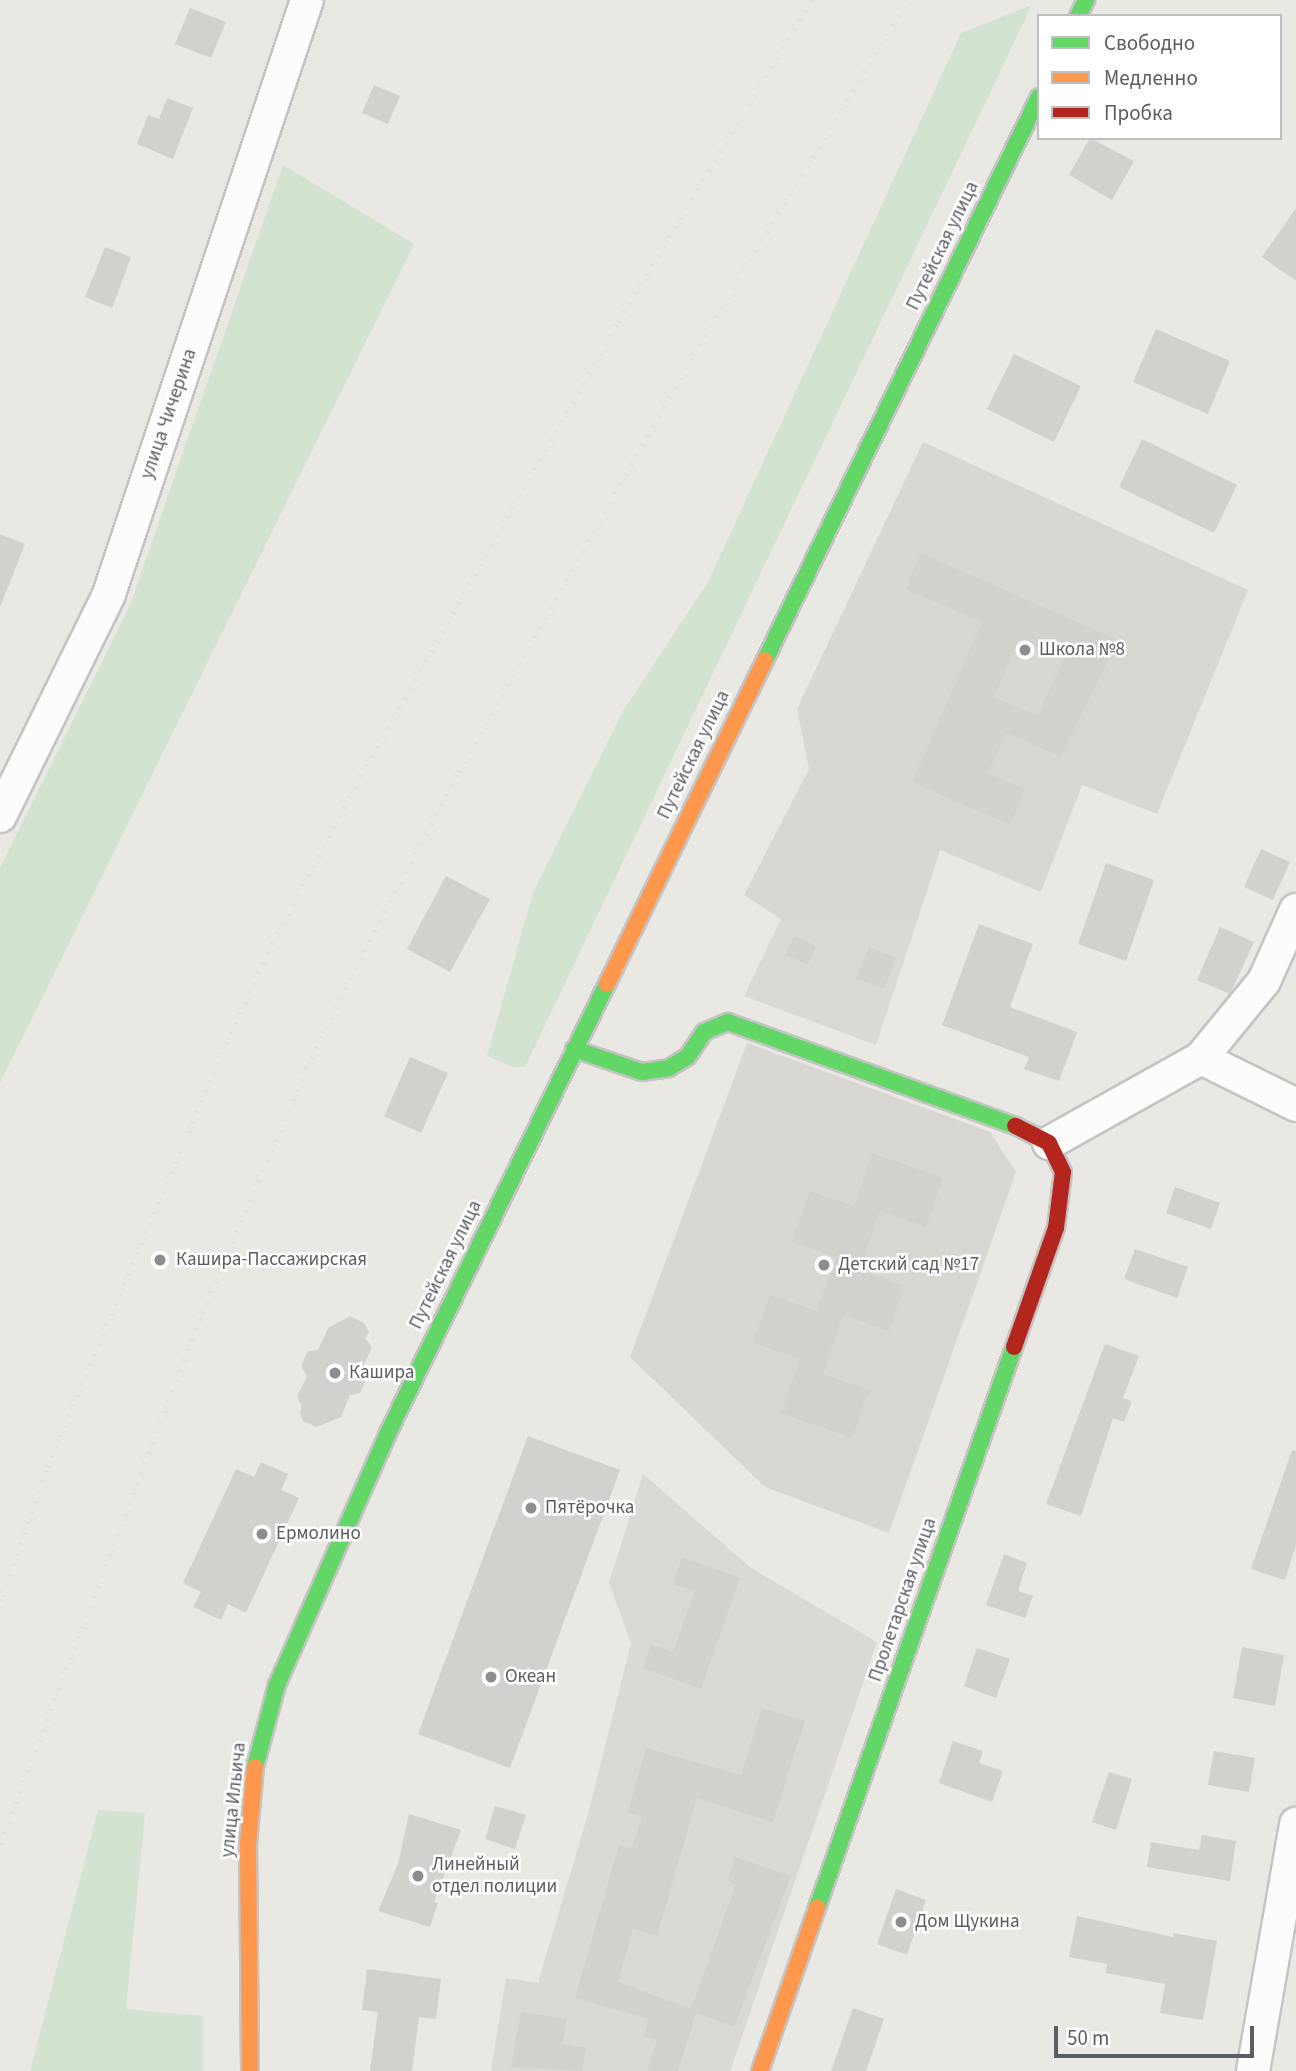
<!DOCTYPE html>
<html>
<head>
<meta charset="utf-8">
<style>
  body { margin:0 }
  #map { position:relative; width:1296px; height:2071px; overflow:hidden; background:#e9e8e3; font-family:"Source Sans 3",sans-serif }
  div>[style] { position:absolute }
  [style*='--x'] { left:calc(var(--x)*1px); top:calc(var(--y)*1px); width:calc(var(--w)*1px); rotate:calc(var(--a)*1deg) }
  .industrial>* { inset:0; background:#dad9d5 }
  .education>* { inset:0; background:#d9d7d2 }
  .green>* { inset:0; background:#d2e4d0 }
  .building>* { inset:0; background:#d2d1ce }
  .roads { filter:drop-shadow(2px 0 #c5c4c4) drop-shadow(-2px 0 #c5c4c4) drop-shadow(0 2px #c5c4c4) drop-shadow(0 -2px #c5c4c4) }
  .street>* { height:32px; margin:-16px; padding:0 16px; transform-origin:16px; border-radius:16px; background:#fcfcfb }
  .fast>* { height:16px; margin:-8px; padding:0 8px; transform-origin:8px; border-radius:8px; background:#63d668 }
  .slow>* { height:16px; margin:-8px; padding:0 8px; transform-origin:8px; border-radius:8px; background:#ff974d }
  .jam>* { height:16px; margin:-8px; padding:0 8px; transform-origin:8px; border-radius:8px; background:#b3261e }
  .rail>* { height:5px; margin-top:-2.5px; transform-origin:0; background:repeating-linear-gradient(90deg,#e0e1e0 0 2px,transparent 0 11px) }
  .dots>* { width:19px; height:19px; translate:-50% -50%; box-sizing:border-box; border:4px solid #fff; border-radius:50% }
  span { translate:-50% -50%; white-space:nowrap; text-align:center; line-height:1.15; -webkit-text-stroke:5px #fff; paint-order:stroke }
  .street-label { font-size:19px; color:#5a5d61 }
  .poi-label { font-size:19px; color:#5a5d61 }
  .left { translate:0 -50%; text-align:left }
  .legend { position:absolute; left:1037px; top:14px; width:245px; height:126px; box-sizing:border-box; background:#fff; border:2px solid #bdbec0; margin:0; padding:9px 12px; list-style:none; font-size:21px; color:#5a5d61 }
  .legend li { display:flex; align-items:center; gap:14px; height:35px }
  .legend b { width:35px; border:2px solid #bdbec0 }
  .scale { position:absolute; left:1054px; top:2026px; width:200px; height:32px; box-sizing:border-box; border:4px solid #5a5d61; border-top:0; padding-left:9px; font-size:21px; line-height:24px; white-space:nowrap; color:#5a5d61; -webkit-text-stroke:5px #fff; paint-order:stroke }
</style>
</head>
<body>
<div id="map">
  <div class="industrial">
    <div style="clip-path:polygon(781px 919px,918px 919px,876px 1045px,744px 996px)"></div>
    <div style="clip-path:polygon(643px 1474px,751px 1568px,877px 1642px,730px 2071px,491px 2071px,506px 1978px,538px 1983px,588px 1814px,631px 1643px,609px 1583px)"></div>
  </div>
  <div class="education">
    <div style="clip-path:polygon(923px 442px,1248px 590px,1157px 814px,1082px 785px,1041px 892px,940px 850px,918px 919px,781px 919px,744px 895px,809px 769px,797px 709px)"></div>
    <div style="clip-path:polygon(747px 1043px,990px 1132px,1016px 1172px,889px 1533px,765px 1487px,630px 1357px)"></div>
  </div>
  <div class="green">
    <div style="clip-path:polygon(1032px 5px,525px 1067px,513px 1067px,487px 1056px,533px 893px,623px 711px,708px 582px,961px 33px)"></div>
    <div style="clip-path:polygon(283px 165px,414px 244px,0 1083px,0 868px,130px 605px)"></div>
    <div style="clip-path:polygon(98px 1810px,145px 1813px,126px 2009px,203px 2016px,203px 2071px,30px 2071px)"></div>
  </div>
  <div class="building">
    <div style="clip-path:polygon(190px 8px,226px 22px,211px 58px,175px 44px)"></div>
    <div style="clip-path:polygon(374px 85px,400px 96px,388px 124px,362px 113px)"></div>
    <div style="clip-path:polygon(167px 98px,193px 108px,173px 159px,137px 144px,148px 115px,159px 119px)"></div>
    <div style="clip-path:polygon(1090px 138px,1134px 161px,1112px 200px,1069px 175px)"></div>
    <div style="clip-path:polygon(1296px 208px,1296px 281px,1262px 257px)"></div>
    <div style="clip-path:polygon(105px 247px,131px 257px,112px 308px,85px 297px)"></div>
    <div style="clip-path:polygon(1156px 329px,1230px 361px,1208px 414px,1133px 382px)"></div>
    <div style="clip-path:polygon(1014px 354px,1081px 386px,1054px 442px,987px 409px)"></div>
    <div style="clip-path:polygon(1142px 439px,1237px 485px,1214px 533px,1119px 487px)"></div>
    <div style="clip-path:polygon(0 534px,25px 544px,1px 605px,0 605px)"></div>
    <div style="clip-path:polygon(evenodd,921px 553px,1118px 640px,1061px 757px,1006px 733px,988px 773px,1025px 789px,1010px 825px,912px 782px,982px 622px,906px 589px,921px 553px,1019px 639px,1064px 658px,1038px 716px,994px 697px,1019px 639px)"></div>
    <div style="clip-path:polygon(1261px 849px,1290px 862px,1273px 900px,1244px 887px)"></div>
    <div style="clip-path:polygon(1106px 863px,1154px 880px,1126px 961px,1078px 944px)"></div>
    <div style="clip-path:polygon(446px 876px,490px 899px,450px 972px,407px 949px)"></div>
    <div style="clip-path:polygon(979px 924px,1033px 944px,1010px 1007px,1077px 1032px,1059px 1081px,1024px 1069px,1029px 1057px,942px 1025px)"></div>
    <div style="clip-path:polygon(1220px 927px,1254px 942px,1230px 994px,1197px 980px)"></div>
    <div style="clip-path:polygon(794px 936px,816px 946px,808px 965px,786px 955px)"></div>
    <div style="clip-path:polygon(869px 947px,896px 958px,884px 989px,856px 978px)"></div>
    <div style="clip-path:polygon(410px 1057px,448px 1073px,421px 1133px,384px 1116px)"></div>
    <div style="clip-path:polygon(872px 1153px,943px 1178px,926px 1227px,880px 1211px,859px 1270px,905px 1286px,889px 1331px,843px 1315px,823px 1374px,869px 1390px,852px 1438px,781px 1413px,800px 1359px,753px 1343px,770px 1295px,817px 1311px,836px 1257px,792px 1242px,810px 1191px,854px 1206px)"></div>
    <div style="clip-path:polygon(1175px 1187px,1220px 1203px,1211px 1229px,1166px 1213px)"></div>
    <div style="clip-path:polygon(1135px 1249px,1188px 1267px,1177px 1298px,1124px 1279px)"></div>
    <div style="clip-path:polygon(350px 1316px,364px 1323px,369px 1332px,365px 1338px,372px 1347px,362px 1369px,367px 1378px,360px 1393px,350px 1395px,341px 1417px,317px 1427px,303px 1421px,300px 1413px,302px 1406px,297px 1397px,307px 1376px,301px 1366px,308px 1351px,318px 1350px,328px 1328px)"></div>
    <div style="clip-path:polygon(1105px 1344px,1139px 1356px,1123px 1398px,1132px 1401px,1124px 1422px,1113px 1418px,1081px 1516px,1046px 1504px)"></div>
    <div style="clip-path:polygon(528px 1436px,620px 1470px,510px 1768px,418px 1734px)"></div>
    <div style="clip-path:polygon(1292px 1450px,1296px 1451px,1296px 1545px,1285px 1580px,1251px 1569px)"></div>
    <div style="clip-path:polygon(261px 1462px,288px 1474px,281px 1490px,299px 1498px,246px 1613px,228px 1604px,221px 1620px,193px 1607px,201px 1592px,183px 1583px,236px 1469px,254px 1477px)"></div>
    <div style="clip-path:polygon(1004px 1554px,1027px 1563px,1018px 1591px,1033px 1596px,1025px 1618px,986px 1605px)"></div>
    <div style="clip-path:polygon(682px 1557px,740px 1578px,701px 1689px,643px 1668px,651px 1644px,673px 1652px,695px 1591px,673px 1584px)"></div>
    <div style="clip-path:polygon(1242px 1647px,1284px 1655px,1275px 1706px,1233px 1698px)"></div>
    <div style="clip-path:polygon(977px 1648px,1010px 1659px,996px 1698px,964px 1686px)"></div>
    <div style="clip-path:polygon(762px 1708px,805px 1721px,773px 1822px,697px 1798px,657px 1936px,633px 1929px,618px 1982px,691px 2009px,736px 1884px,727px 1881px,735px 1857px,791px 1876px,734px 2027px,696px 2013px,678px 2071px,647px 2071px,657px 2040px,644px 2036px,649px 2019px,575px 1998px,619px 1845px,631px 1849px,642px 1817px,628px 1812px,646px 1748px,741px 1775px)"></div>
    <div style="clip-path:polygon(953px 1741px,983px 1751px,979px 1763px,1003px 1771px,992px 1802px,939px 1783px)"></div>
    <div style="clip-path:polygon(1214px 1751px,1255px 1758px,1249px 1792px,1208px 1785px)"></div>
    <div style="clip-path:polygon(1109px 1772px,1132px 1779px,1116px 1830px,1092px 1822px)"></div>
    <div style="clip-path:polygon(495px 1806px,526px 1815px,515px 1849px,485px 1839px)"></div>
    <div style="clip-path:polygon(409px 1814px,461px 1830px,434px 1902px,438px 1903px,430px 1927px,378px 1911px,398px 1864px)"></div>
    <div style="clip-path:polygon(1202px 1835px,1236px 1841px,1230px 1881px,1147px 1867px,1151px 1842px,1199px 1850px)"></div>
    <div style="clip-path:polygon(896px 1889px,926px 1900px,907px 1955px,877px 1944px)"></div>
    <div style="clip-path:polygon(1077px 1916px,1173px 1937px,1173px 1933px,1217px 1941px,1203px 2020px,1160px 2013px,1165px 1984px,1106px 1973px,1107px 1964px,1069px 1957px)"></div>
    <div style="clip-path:polygon(367px 1969px,441px 1979px,436px 2019px,419px 2017px,412px 2071px,370px 2071px,378px 2012px,362px 2010px)"></div>
    <div style="clip-path:polygon(853px 2008px,884px 2019px,866px 2071px,831px 2071px)"></div>
    <div style="clip-path:polygon(521px 2012px,567px 2019px,562px 2044px,586px 2048px,582px 2071px,511px 2067px)"></div>
  </div>
  <div class="roads">
    <div class="street">
      <div style="--x:0;--y:816;--w:247;--a:-63.8"></div>
      <div style="--x:109;--y:594;--w:626;--a:-71.57"></div>
      <div style="--x:1201;--y:1058;--w:106;--a:26.3"></div>
      <div style="--x:1049;--y:1143;--w:174;--a:-29.2"></div>
      <div style="--x:1201;--y:1058;--w:99;--a:-50.7"></div>
      <div style="--x:1264;--y:981;--w:78;--a:-65.7"></div>
      <div style="--x:1253;--y:2071;--w:251;--a:-80.1"></div>
    </div>
    <div class="fast">
      <div style="--x:1078;--y:16;--w:18;--a:-63"></div>
      <div style="--x:765;--y:660;--w:626;--a:-64.05"></div>
      <div style="--x:574;--y:1049;--w:72;--a:18.7"></div>
      <div style="--x:642;--y:1072;--w:27;--a:-8"></div>
      <div style="--x:669;--y:1068;--w:22;--a:-32"></div>
      <div style="--x:688;--y:1056;--w:29;--a:-56"></div>
      <div style="--x:704;--y:1032;--w:26;--a:-23"></div>
      <div style="--x:728;--y:1022;--w:305;--a:19.9"></div>
      <div style="--x:255;--y:1767;--w:85;--a:-75"></div>
      <div style="--x:277;--y:1685;--w:275;--a:-66.2"></div>
      <div style="--x:388;--y:1433;--w:500;--a:-64"></div>
      <div style="--x:817;--y:1908;--w:595;--a:-70.65"></div>
    </div>
    <div class="slow">
      <div style="--x:607;--y:984;--w:360;--a:-64"></div>
      <div style="--x:250;--y:2071;--w:227;--a:-90.5"></div>
      <div style="--x:248;--y:1844;--w:77;--a:-84.8"></div>
      <div style="--x:760;--y:2071;--w:173;--a:-70.7"></div>
    </div>
    <div class="jam">
      <div style="--x:1014;--y:1347;--w:126;--a:-70.6"></div>
      <div style="--x:1056;--y:1228;--w:56;--a:-82.9"></div>
      <div style="--x:1063;--y:1172;--w:32;--a:-116"></div>
      <div style="--x:1049;--y:1143;--w:38;--a:-153"></div>
    </div>
  </div>
  <div class="rail">
    <div style="--x:0;--y:1607;--w:148;--a:-71.4"></div>
    <div style="--x:47;--y:1467;--w:427;--a:-67.1"></div>
    <div style="--x:213;--y:1074;--w:143;--a:-65.6"></div>
    <div style="--x:272;--y:944;--w:190;--a:-62.1"></div>
    <div style="--x:361;--y:776;--w:522;--a:-60.49"></div>
    <div style="--x:618;--y:322;--w:376;--a:-58.9"></div>
    <div style="--x:0;--y:1844;--w:568;--a:-69.17"></div>
    <div style="--x:202;--y:1313;--w:267;--a:-66.8"></div>
    <div style="--x:307;--y:1068;--w:130;--a:-64"></div>
    <div style="--x:364;--y:951;--w:203;--a:-62"></div>
    <div style="--x:459;--y:772;--w:478;--a:-60.7"></div>
    <div style="--x:693;--y:355;--w:415;--a:-58.8"></div>
  </div>
  <div class="dots">
    <div style="left:1025px;top:650px;background:#8c8e8e"></div>
    <div style="left:160px;top:1260px;background:#8c8e8e"></div>
    <div style="left:824px;top:1265px;background:#8c8e8e"></div>
    <div style="left:335px;top:1373px;background:#8c8e8e"></div>
    <div style="left:531px;top:1508px;background:#8c8e8e"></div>
    <div style="left:262px;top:1534px;background:#8c8e8e"></div>
    <div style="left:491px;top:1677px;background:#8c8e8e"></div>
    <div style="left:418px;top:1876px;background:#8c8e8e"></div>
    <div style="left:901px;top:1922px;background:#8c8e8e"></div>
  </div>
  <div class="street-label">
    <span style="left:943px;top:246px;rotate:-64deg">Путейская улица</span>
    <span style="left:169px;top:414px;rotate:-71deg">улица Чичерина</span>
    <span style="left:694px;top:755px;rotate:-64deg">Путейская улица</span>
    <span style="left:446px;top:1265px;rotate:-64deg">Путейская улица</span>
    <span style="left:903px;top:1600px;rotate:-71deg">Пролетарская улица</span>
    <span style="left:234px;top:1800px;rotate:-84deg">улица Ильича</span>
  </div>
  <div class="poi-label">
    <span class="left" style="left:1039px;top:650px">Школа №8</span>
    <span class="left" style="left:176px;top:1260px">Кашира-Пассажирская</span>
    <span class="left" style="left:838px;top:1265px">Детский сад №17</span>
    <span class="left" style="left:349px;top:1373px">Кашира</span>
    <span class="left" style="left:545px;top:1508px">Пятёрочка</span>
    <span class="left" style="left:276px;top:1534px">Ермолино</span>
    <span class="left" style="left:505px;top:1677px">Океан</span>
    <span class="left" style="left:432px;top:1876px">Линейный<br>отдел полиции</span>
    <span class="left" style="left:915px;top:1922px">Дом Щукина</span>
  </div>
  <ul class="legend">
  <li><b style="height:9px;background:#63d668"></b>Свободно</li>
  <li><b style="height:9px;background:#ff974d"></b>Медленно</li>
  <li><b style="height:9px;background:#b3261e"></b>Пробка</li>
  </ul>
  <div class="scale">50 m</div>
</div>
</body>
</html>
